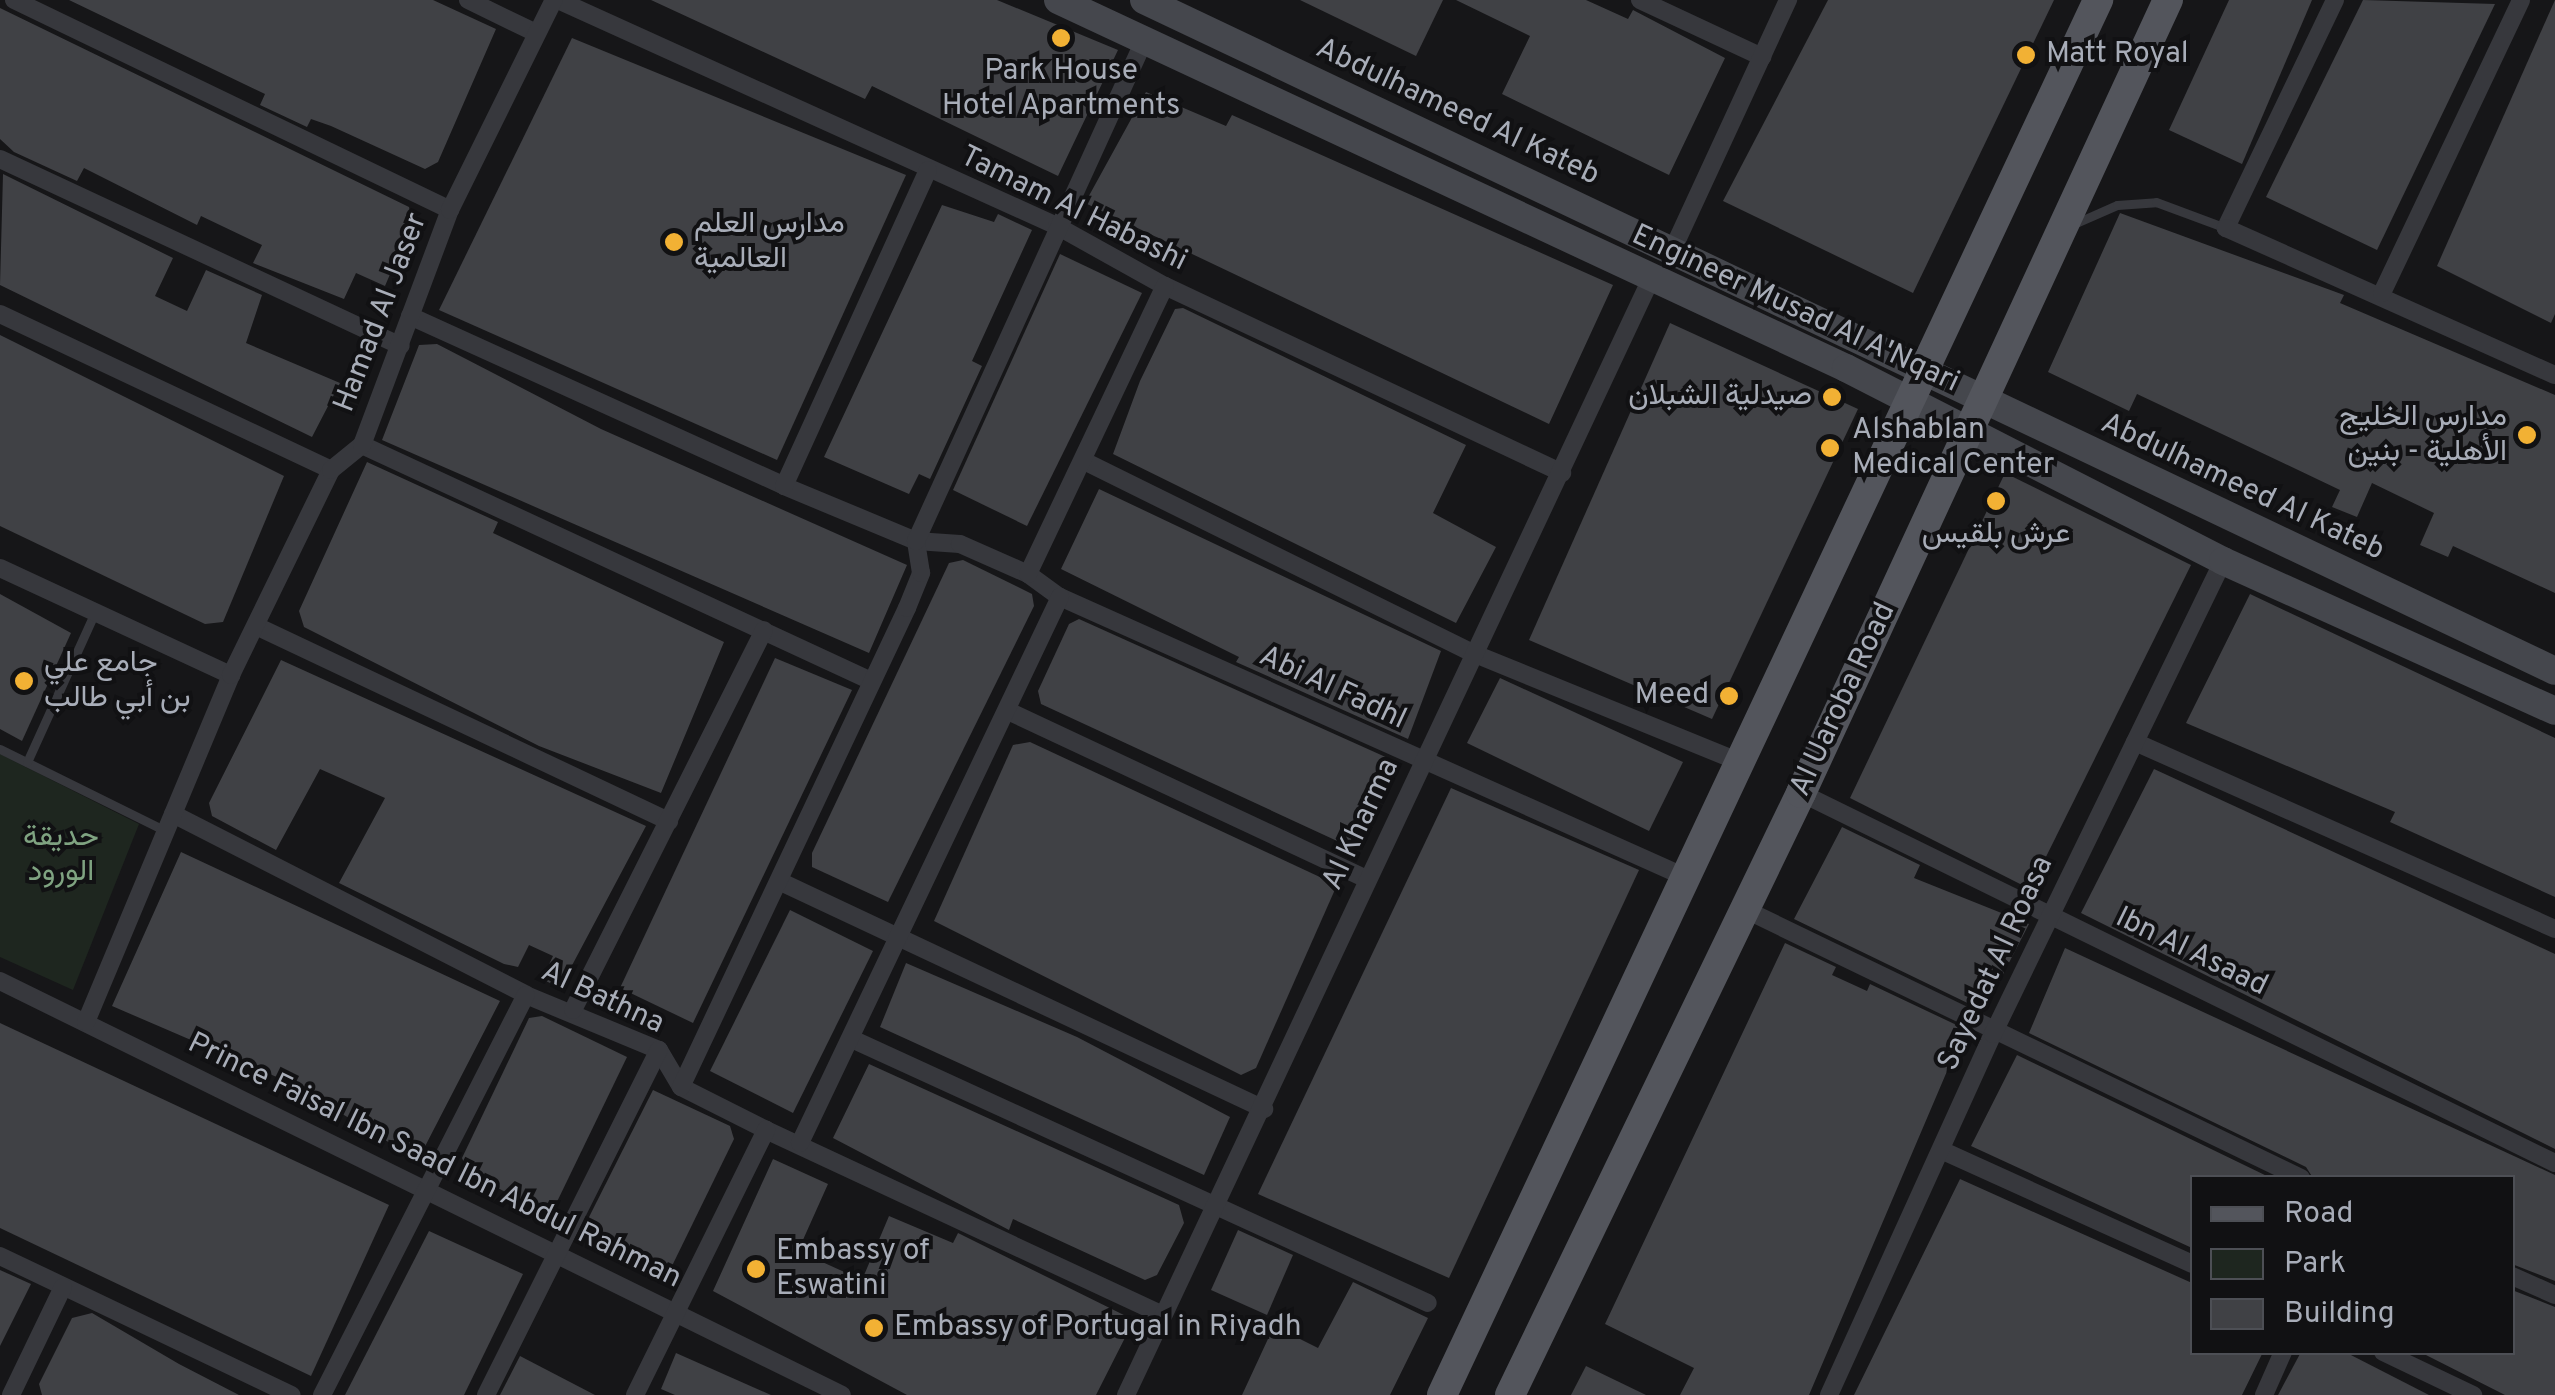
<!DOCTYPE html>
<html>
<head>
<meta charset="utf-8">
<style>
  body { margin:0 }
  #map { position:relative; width:2555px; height:1395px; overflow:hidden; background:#161618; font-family:Overpass,Vazirmatn,sans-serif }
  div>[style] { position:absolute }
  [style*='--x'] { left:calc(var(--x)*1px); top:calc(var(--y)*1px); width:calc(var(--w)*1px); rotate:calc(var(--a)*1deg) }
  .green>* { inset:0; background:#1e261f }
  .building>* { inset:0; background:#404145 }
  .lane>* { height:9px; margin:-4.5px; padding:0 4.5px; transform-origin:4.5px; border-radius:4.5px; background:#37383d }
  .street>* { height:18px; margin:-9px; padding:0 9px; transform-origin:9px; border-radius:9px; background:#37383d }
  .secondary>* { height:28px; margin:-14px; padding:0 14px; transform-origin:14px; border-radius:14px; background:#45474d }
  .primary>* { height:30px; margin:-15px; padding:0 15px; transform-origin:15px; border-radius:15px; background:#53555c }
  .dots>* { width:28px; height:28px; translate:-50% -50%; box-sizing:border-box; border:5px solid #111113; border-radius:50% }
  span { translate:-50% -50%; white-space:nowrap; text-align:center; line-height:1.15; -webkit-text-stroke:8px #111113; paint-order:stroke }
  .poi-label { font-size:30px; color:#a8adb8 }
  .left { translate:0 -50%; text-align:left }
  .right { translate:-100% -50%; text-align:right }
  .street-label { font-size:30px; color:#a8adb8 }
  .park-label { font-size:30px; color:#7fa381 }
  .legend { position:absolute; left:2190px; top:1175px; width:325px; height:180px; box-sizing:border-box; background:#111113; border:2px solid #4d4f55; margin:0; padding:12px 18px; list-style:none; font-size:30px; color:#a8adb8 }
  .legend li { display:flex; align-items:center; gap:20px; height:50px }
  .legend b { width:50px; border:2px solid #4d4f55 }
</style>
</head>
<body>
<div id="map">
  <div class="green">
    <div style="clip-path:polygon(0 754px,139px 824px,73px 990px,0 957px)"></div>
  </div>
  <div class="building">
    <div style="clip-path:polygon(69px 0,433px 0,496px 29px,438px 162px,425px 169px,331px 126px,311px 119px,307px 127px,260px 105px,265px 94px)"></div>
    <div style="clip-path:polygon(651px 0,997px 0,1118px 50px,1058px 176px,872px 86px,865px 99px)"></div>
    <div style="clip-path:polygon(1300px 0,1443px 0,1416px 56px)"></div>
    <div style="clip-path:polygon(1456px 0,1586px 0,1628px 19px,1633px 10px,1725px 58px,1669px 175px,1502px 94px,1530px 36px)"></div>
    <div style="clip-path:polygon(1828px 0,2054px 0,1913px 293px,1723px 201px)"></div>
    <div style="clip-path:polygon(2229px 0,2312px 0,2242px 164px,2169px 130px)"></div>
    <div style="clip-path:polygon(2363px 0,2495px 4px,2377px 250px,2266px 197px)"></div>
    <div style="clip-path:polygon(2555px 0,2555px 314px,2551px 323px,2437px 266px)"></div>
    <div style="clip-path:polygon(0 8px,409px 207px,412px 223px,385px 286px,356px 273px,344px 299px,253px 263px,262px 245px,201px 216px,197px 225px,84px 168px,77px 181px,14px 152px,0 139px)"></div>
    <div style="clip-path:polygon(572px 38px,906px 175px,777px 460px,439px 310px)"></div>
    <div style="clip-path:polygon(1146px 92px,1226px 126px,1232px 115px,1613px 285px,1549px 424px,1085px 203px)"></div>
    <div style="clip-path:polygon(3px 174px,173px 258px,155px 296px,187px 311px,206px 270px,262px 295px,246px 343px,340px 383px,312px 437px,0 285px)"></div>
    <div style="clip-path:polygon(942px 205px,994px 222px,998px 214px,1032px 230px,972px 361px,982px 366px,930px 479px,919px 474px,909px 494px,824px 457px)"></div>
    <div style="clip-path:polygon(2120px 213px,2344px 295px,2340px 303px,2555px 395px,2555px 593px,2453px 546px,2448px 557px,2420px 545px,2434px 513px,2372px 483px,2357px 517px,2332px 507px,2340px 490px,2222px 434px,2137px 394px,2129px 411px,2048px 372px)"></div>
    <div style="clip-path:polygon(1060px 254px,1142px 293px,1027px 526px,953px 490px)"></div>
    <div style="clip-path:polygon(1183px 308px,1466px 445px,1433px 513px,1496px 547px,1456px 623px,1113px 454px,1140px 381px,1175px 309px)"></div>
    <div style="clip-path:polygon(1670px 323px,1858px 409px,1712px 719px,1529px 640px)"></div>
    <div style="clip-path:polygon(0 335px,284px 476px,223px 622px,205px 624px,0 526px)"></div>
    <div style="clip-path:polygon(437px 344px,601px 429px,907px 565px,869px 653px,382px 440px,419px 345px)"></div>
    <div style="clip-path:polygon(367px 462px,498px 522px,493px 533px,724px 642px,661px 793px,539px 746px,304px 627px,299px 611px)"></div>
    <div style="clip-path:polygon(2005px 473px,2191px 565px,2030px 889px,1850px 798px)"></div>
    <div style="clip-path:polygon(1099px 489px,1441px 651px,1408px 739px,1236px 662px,1239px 657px,1061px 569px)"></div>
    <div style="clip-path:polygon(963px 560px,1032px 594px,1034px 606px,888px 902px,812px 867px,812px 853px,949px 563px)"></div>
    <div style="clip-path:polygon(0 594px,71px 633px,22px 741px,0 729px)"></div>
    <div style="clip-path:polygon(2250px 594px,2555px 738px,2555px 897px,2390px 822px,2395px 812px,2186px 723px)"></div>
    <div style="clip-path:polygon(1079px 619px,1390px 759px,1348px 846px,1041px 704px,1038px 691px,1069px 624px)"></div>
    <div style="clip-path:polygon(775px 658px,852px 690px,693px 1023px,620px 988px)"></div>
    <div style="clip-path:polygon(281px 660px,646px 826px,560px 988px,542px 979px,553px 956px,529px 945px,518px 967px,504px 964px,339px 883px,385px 798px,320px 769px,276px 850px,212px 816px,209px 803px)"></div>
    <div style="clip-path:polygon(1500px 678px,1683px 762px,1649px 831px,1467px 743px)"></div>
    <div style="clip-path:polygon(1030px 742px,1337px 885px,1256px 1068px,1241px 1075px,934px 921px,1013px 745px)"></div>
    <div style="clip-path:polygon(2154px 769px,2555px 954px,2555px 1149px,2081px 913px)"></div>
    <div style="clip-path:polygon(1451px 788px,1639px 870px,1449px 1278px,1258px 1194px)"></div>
    <div style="clip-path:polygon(1842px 827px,1920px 865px,1914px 878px,2029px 924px,1984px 1011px,1794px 919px)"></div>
    <div style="clip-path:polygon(181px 852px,500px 1001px,418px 1160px,293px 1084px,112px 1006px)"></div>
    <div style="clip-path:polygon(790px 910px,873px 951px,793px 1113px,710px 1071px)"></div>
    <div style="clip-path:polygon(1785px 943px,1836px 967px,1832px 975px,1867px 991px,1870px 984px,1965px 1029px,1809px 1395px,1680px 1395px,1694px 1368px,1605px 1324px)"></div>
    <div style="clip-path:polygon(2065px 948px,2555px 1175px,2555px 1281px,2512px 1264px,2512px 1178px,2313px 1178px,2306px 1167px,2029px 1033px)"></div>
    <div style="clip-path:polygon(906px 963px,1077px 1037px,1230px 1117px,1204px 1175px,880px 1027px)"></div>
    <div style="clip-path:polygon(542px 1016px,627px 1057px,553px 1210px,542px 1213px,468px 1171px,462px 1158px,529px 1018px)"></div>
    <div style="clip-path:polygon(0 1023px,389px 1205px,311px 1376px,0 1228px)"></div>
    <div style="clip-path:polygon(2017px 1055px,2271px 1178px,2192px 1178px,2192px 1248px,1971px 1146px)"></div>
    <div style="clip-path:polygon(869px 1064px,1179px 1205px,1184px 1223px,1157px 1275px,1145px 1280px,1013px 1219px,1009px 1230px,833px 1138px)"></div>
    <div style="clip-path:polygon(653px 1090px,730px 1126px,734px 1139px,670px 1270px,584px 1227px)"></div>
    <div style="clip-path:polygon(773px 1159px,828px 1184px,798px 1251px,862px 1280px,889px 1216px,953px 1243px,958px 1233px,1134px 1320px,1096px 1395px,907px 1395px,713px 1291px)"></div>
    <div style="clip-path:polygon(1960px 1179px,2192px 1283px,2192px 1352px,2263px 1352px,2242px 1395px,1854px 1395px)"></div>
    <div style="clip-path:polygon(1238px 1230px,1293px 1255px,1267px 1315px,1211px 1290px)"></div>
    <div style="clip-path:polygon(429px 1231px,523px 1274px,464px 1395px,345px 1395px)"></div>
    <div style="clip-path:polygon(0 1270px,31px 1284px,0 1346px)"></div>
    <div style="clip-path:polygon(1353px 1282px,1428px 1318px,1390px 1395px,1242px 1395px,1274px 1326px,1318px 1348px)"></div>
    <div style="clip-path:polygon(2512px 1290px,2555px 1307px,2555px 1395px,2505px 1395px,2420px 1352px,2512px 1352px)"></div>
    <div style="clip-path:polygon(92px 1313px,179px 1364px,239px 1395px,42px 1395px,39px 1384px,72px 1318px)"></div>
    <div style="clip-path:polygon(2301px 1352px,2345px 1352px,2429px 1395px,2278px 1395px)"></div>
    <div style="clip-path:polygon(676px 1353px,771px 1395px,675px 1395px,661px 1389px)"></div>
    <div style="clip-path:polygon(520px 1356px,595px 1395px,500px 1395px)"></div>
    <div style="clip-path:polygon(1586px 1366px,1646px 1395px,1571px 1395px)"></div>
  </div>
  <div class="lane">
    <div style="--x:2076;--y:223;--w:45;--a:-23.7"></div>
    <div style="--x:2117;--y:205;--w:39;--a:-4"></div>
    <div style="--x:2156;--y:202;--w:75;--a:20.4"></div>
    <div style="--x:0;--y:749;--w:185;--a:26.3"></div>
    <div style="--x:27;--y:762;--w:162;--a:-65.6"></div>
  </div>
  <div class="street">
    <div style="--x:14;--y:0;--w:484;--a:25.7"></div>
    <div style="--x:468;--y:0;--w:76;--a:25.9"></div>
    <div style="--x:558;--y:0;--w:548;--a:24.37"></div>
    <div style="--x:1057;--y:226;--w:124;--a:29.1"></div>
    <div style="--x:1165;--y:286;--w:439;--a:25.2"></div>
    <div style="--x:1640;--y:0;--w:135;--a:25"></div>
    <div style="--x:2335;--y:0;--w:253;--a:115.6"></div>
    <div style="--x:2226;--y:228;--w:360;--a:24.1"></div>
    <div style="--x:0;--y:159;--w:442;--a:25"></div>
    <div style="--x:1672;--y:251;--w:277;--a:-65.2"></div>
    <div style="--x:2382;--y:293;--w:324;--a:-64.6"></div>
    <div style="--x:0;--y:314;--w:366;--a:25.2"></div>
    <div style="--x:410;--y:316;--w:411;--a:24.4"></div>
    <div style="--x:784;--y:486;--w:143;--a:22.6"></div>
    <div style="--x:916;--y:541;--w:44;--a:3.9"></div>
    <div style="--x:960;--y:544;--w:74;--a:23.8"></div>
    <div style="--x:1028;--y:574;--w:39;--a:36"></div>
    <div style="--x:1060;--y:597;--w:685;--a:24.13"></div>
    <div style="--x:362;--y:445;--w:561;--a:24.87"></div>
    <div style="--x:1084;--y:461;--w:436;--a:26.3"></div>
    <div style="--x:1475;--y:654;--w:285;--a:22.2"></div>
    <div style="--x:784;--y:486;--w:347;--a:-65.5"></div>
    <div style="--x:0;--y:568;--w:255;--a:24.9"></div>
    <div style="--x:1028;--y:574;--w:319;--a:-64.6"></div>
    <div style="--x:256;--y:626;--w:457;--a:25.3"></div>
    <div style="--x:1008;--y:711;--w:395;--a:25.1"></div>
    <div style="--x:2135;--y:742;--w:460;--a:24"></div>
    <div style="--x:1801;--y:793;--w:840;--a:26.14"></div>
    <div style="--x:173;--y:814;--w:397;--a:27.1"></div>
    <div style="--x:526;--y:995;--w:144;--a:22.5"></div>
    <div style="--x:659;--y:1050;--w:43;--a:59.3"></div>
    <div style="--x:681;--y:1087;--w:95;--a:26.8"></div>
    <div style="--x:766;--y:1130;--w:437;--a:25"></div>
    <div style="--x:781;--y:882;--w:534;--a:25.17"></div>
    <div style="--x:1742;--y:908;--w:621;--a:25.78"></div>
    <div style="--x:0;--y:981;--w:938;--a:26.18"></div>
    <div style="--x:573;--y:1010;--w:425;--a:-63.3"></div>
    <div style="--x:86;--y:1022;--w:376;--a:-67.3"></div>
    <div style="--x:231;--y:675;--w:228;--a:-64"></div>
    <div style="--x:331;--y:470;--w:40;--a:-39"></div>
    <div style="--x:362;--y:445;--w:251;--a:-69.5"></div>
    <div style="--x:450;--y:210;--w:234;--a:-63.7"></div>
    <div style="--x:854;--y:1040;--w:631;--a:24.62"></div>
    <div style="--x:681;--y:1087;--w:530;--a:-64.74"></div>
    <div style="--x:907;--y:608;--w:38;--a:-68"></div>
    <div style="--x:921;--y:573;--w:32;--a:-99"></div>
    <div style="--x:916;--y:541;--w:550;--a:-65.49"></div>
    <div style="--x:800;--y:1143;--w:605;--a:-64.54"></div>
    <div style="--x:1941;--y:1150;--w:276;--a:24.4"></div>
    <div style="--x:0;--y:1256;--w:323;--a:25.5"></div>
    <div style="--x:2512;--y:1276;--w:47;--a:23.8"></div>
    <div style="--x:2383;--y:1352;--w:100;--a:25.5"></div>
    <div style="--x:11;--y:1395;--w:120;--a:-64.3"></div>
    <div style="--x:322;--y:1395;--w:449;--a:-63"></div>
    <div style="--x:486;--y:1395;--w:386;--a:-63.4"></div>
    <div style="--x:635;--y:1395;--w:296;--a:-63.7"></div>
    <div style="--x:1126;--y:1395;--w:1233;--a:-64.81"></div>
    <div style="--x:1829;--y:1395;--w:397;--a:-65.6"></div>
    <div style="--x:1993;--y:1034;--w:526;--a:-64.07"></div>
    <div style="--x:2264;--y:1395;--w:47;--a:-66.2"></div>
  </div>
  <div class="secondary">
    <div style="--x:1058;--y:0;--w:870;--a:25.03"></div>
    <div style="--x:1846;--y:368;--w:424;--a:27.1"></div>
    <div style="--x:2223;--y:561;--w:364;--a:24.3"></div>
    <div style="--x:1144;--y:0;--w:1562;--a:25.43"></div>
  </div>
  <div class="primary">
    <div style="--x:1442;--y:1395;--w:1542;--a:-64.81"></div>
    <div style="--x:1510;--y:1395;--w:669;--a:-64.2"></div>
    <div style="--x:1801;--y:793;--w:874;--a:-65.17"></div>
  </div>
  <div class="dots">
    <div style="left:1061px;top:38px;background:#f2b134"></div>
    <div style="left:2026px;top:55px;background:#f2b134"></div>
    <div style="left:674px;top:242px;background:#f2b134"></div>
    <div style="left:1832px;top:397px;background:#f2b134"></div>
    <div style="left:2527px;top:435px;background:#f2b134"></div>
    <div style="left:1830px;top:448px;background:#f2b134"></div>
    <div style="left:1996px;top:501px;background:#f2b134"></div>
    <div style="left:24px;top:681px;background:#f2b134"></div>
    <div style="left:1729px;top:696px;background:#f2b134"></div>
    <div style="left:756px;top:1269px;background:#f2b134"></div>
    <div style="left:874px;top:1328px;background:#f2b134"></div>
  </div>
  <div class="poi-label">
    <span class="left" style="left:2046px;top:55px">Matt Royal</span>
    <span style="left:1061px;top:89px">Park House<br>Hotel Apartments</span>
    <span class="left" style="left:694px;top:242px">مدارس العلم<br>العالمية</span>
    <span class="right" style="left:1812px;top:397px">صيدلية الشبلان</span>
    <span class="right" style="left:2507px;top:435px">مدارس الخليج<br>الأهلية - بنين</span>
    <span class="left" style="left:1852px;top:448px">Alshablan<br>Medical Center</span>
    <span style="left:1996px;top:535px">عرش بلقيس</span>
    <span class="left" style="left:44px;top:681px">جامع علي<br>بن أبي طالب</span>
    <span class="right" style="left:1709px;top:696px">Meed</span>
    <span class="left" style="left:776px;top:1269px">Embassy of<br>Eswatini</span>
    <span class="left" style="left:894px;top:1328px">Embassy of Portugal in Riyadh</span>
  </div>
  <div class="street-label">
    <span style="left:1457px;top:113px;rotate:25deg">Abdulhameed Al Kateb</span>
    <span style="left:1073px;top:210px;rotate:26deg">Tamam Al Habashi</span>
    <span style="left:1795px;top:310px;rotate:25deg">Engineer Musad Al A'Nqari</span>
    <span style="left:382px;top:313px;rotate:-69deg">Hamad Al Jaser</span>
    <span style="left:2242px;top:488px;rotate:25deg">Abdulhameed Al Kateb</span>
    <span style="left:1332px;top:689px;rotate:25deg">Abi Al Fadhl</span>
    <span style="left:1844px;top:700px;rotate:-65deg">Al Uaroba Road</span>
    <span style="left:1362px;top:825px;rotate:-65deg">Al Kharma</span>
    <span style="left:2191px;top:953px;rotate:26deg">Ibn Al Asaad</span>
    <span style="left:1997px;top:964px;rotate:-65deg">Sayedat Al Roasa</span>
    <span style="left:602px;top:999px;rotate:25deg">Al Bathna</span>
    <span style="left:434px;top:1162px;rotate:26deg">Prince Faisal Ibn Saad Ibn Abdul Rahman</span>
  </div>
  <div class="park-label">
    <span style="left:61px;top:855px">حديقة<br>الورود</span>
  </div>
  <ul class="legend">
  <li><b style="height:12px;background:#53555c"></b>Road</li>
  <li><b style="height:28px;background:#1e261f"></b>Park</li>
  <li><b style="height:28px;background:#404145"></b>Building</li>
  </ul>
</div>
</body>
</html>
